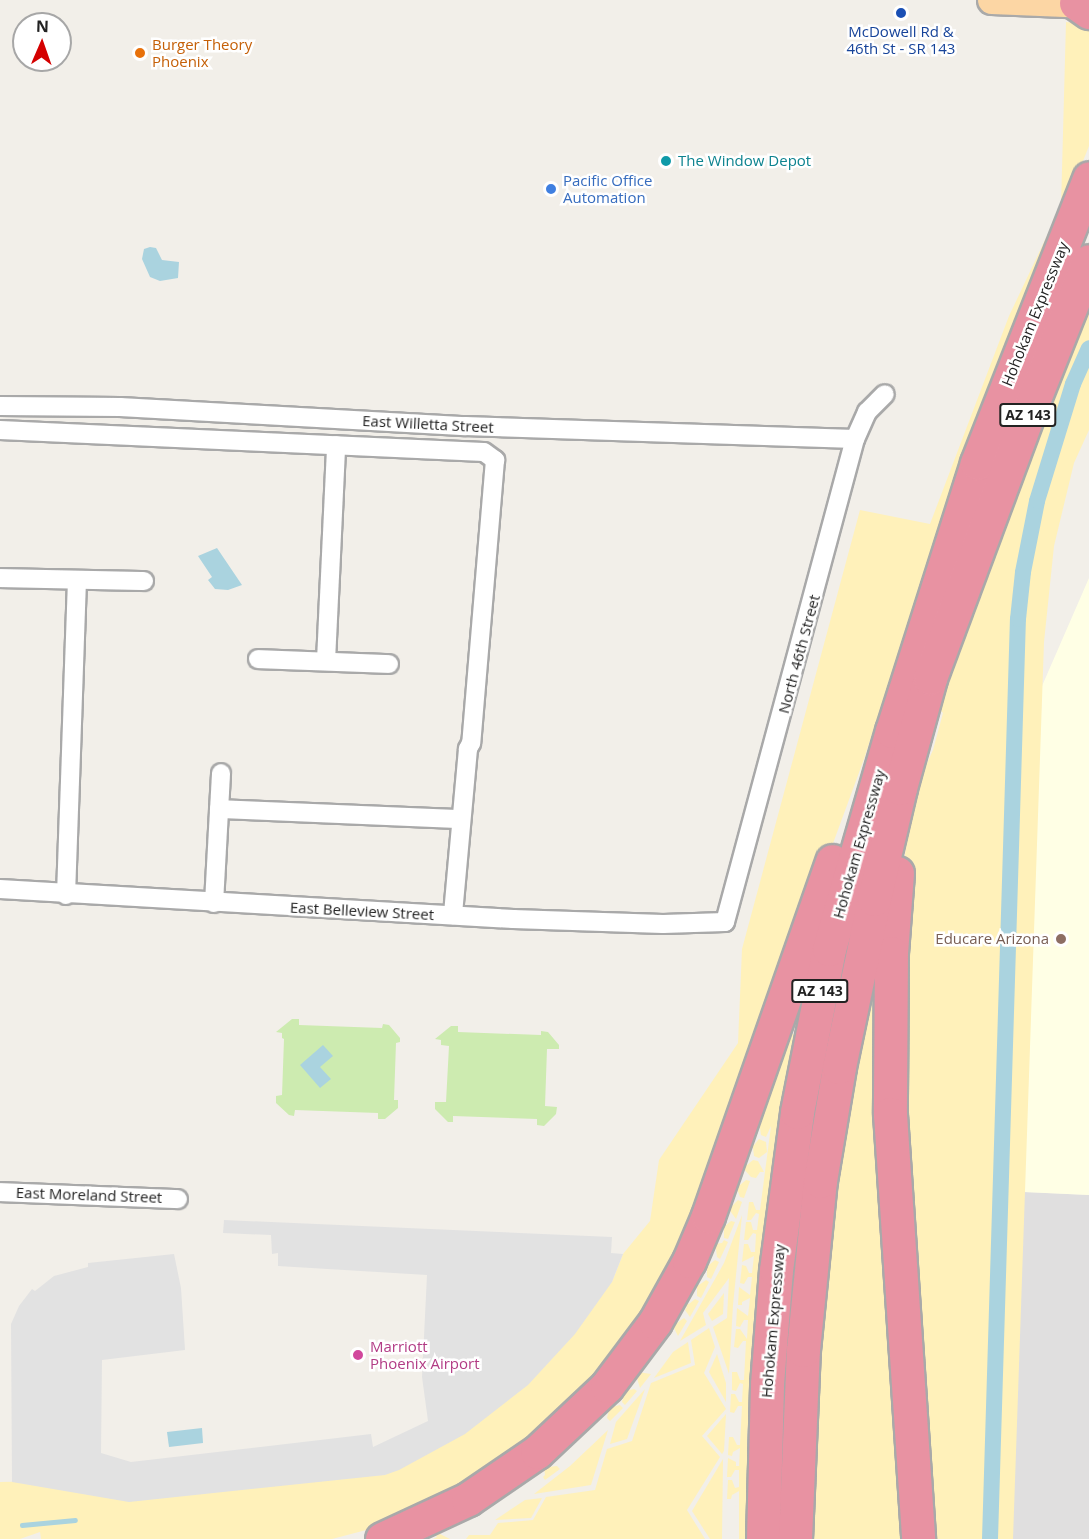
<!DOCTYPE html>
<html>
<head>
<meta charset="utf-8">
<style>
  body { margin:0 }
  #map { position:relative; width:1089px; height:1539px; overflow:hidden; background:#f2efe9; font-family:"Open Sans",sans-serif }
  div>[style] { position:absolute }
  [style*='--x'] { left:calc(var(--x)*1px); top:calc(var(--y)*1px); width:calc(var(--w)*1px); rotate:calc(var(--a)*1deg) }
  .residential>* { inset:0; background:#e0dfdf }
  .education>* { inset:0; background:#ffffe5 }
  .grass>* { inset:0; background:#cdebb0 }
  .sand>* { inset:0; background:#fff1ba }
  .parking>* { inset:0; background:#e2e2e2 }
  .water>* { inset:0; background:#aad3df }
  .stream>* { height:4.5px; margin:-2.25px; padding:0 2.25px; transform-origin:2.25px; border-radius:2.25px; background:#aad3df }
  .canal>* { height:16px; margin:-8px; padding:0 8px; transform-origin:8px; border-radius:8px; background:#aad3df }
  .roads { filter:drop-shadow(2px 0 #a9a9a9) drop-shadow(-2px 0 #a9a9a9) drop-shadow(0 2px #a9a9a9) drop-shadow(0 -2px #a9a9a9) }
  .minor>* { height:18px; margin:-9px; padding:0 9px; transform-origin:9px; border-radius:9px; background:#fff }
  .primary>* { height:28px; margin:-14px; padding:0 14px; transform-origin:14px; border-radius:14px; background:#fcd6a4 }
  .motorway>* { height:33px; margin:-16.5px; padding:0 16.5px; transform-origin:16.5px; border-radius:16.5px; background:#e892a2 }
  .dots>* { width:16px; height:16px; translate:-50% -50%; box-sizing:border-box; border:3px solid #fff; border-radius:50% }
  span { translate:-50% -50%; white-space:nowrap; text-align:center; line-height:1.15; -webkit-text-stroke:5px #fff; paint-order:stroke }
  .shield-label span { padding:2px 4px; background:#fff; border:2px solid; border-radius:4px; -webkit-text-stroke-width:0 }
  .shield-label { font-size:14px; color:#222; font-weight:700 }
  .transit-label { font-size:15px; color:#164399 }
  .food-label { font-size:15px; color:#c56008 }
  .left { translate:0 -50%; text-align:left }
  .culture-label { font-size:15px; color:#0d838f }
  .shop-label { font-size:15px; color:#366cbe }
  .street-label { font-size:15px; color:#222 }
  .education-label { font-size:15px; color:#785e54 }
  .right { translate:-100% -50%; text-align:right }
  .hotel-label { font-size:15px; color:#b23c85 }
  .north { position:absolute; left:12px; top:12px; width:60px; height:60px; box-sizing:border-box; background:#fff; border:2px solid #a7a7a7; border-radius:50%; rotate:2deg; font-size:16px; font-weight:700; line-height:24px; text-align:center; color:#222 }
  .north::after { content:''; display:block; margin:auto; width:21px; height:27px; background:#d40000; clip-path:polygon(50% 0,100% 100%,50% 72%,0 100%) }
</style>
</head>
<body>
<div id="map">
  <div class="residential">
    <div style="clip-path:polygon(1024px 1192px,1089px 1195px,1089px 1539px,1012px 1539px)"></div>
  </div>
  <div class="education">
    <div style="clip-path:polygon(1089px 578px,1089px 1195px,1024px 1192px,1042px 686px)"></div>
  </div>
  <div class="grass">
    <div style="clip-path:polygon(292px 1019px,299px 1019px,299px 1025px,382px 1028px,383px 1024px,389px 1025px,400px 1038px,400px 1042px,396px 1043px,394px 1100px,398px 1100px,398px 1108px,385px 1119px,378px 1119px,378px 1113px,295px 1110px,294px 1116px,289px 1115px,276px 1103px,276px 1096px,282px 1095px,284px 1039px,282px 1038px,282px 1033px,276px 1032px)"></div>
    <div style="clip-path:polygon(451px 1026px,458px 1026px,458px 1032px,541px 1035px,541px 1031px,548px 1032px,559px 1045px,559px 1049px,547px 1049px,545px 1106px,557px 1107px,556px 1114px,544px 1126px,537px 1125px,537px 1119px,453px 1116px,453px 1122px,448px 1122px,435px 1109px,435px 1102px,446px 1102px,449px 1046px,441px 1045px,441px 1040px,435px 1039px)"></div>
  </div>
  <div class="sand">
    <div style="clip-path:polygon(1066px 22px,1089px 25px,1089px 146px,986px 403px,933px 549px,864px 759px,688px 1238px,642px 1323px,593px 1387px,470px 1485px,393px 1523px,332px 1539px,41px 1539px,40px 1532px,20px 1539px,0 1539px,0 1482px,385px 1475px,612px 1282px,623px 1254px,650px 1221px,659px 1160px,738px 1043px,742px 949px,860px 510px,930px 524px,1009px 316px,1061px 206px)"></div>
    <div style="clip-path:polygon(1089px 300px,1089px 430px,1074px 463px,1054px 546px,1044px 642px,1013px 1539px,930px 1539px,902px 1172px,899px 925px,906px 843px,922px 774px,933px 750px,943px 713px,939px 709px,979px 586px)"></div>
    <div style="clip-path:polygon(867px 995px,879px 1000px,908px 1539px,808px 1539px,814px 1401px,830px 1218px)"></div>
    <div style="clip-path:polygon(783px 1032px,794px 1034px,764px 1225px,753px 1329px,747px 1443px,747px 1539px,739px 1539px,739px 1491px,732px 1495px,731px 1499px,727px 1499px,728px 1480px,732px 1480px,735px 1488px,739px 1487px,739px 1470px,735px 1470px,731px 1477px,727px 1477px,728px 1458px,736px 1462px,736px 1466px,739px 1466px,740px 1448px,733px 1452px,732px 1456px,728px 1455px,729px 1437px,733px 1437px,737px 1445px,740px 1445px,742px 1406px,738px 1406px,734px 1413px,730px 1412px,731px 1394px,735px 1394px,739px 1402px,742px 1402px,743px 1384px,740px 1383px,736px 1391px,732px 1390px,732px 1372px,737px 1372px,740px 1380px,744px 1380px,746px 1341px,743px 1341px,738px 1348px,734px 1347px,736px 1329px,740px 1329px,747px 1339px,748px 1320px,744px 1320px,740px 1327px,736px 1326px,737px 1308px,748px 1316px,750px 1298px,742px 1302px,742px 1305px,738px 1305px,739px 1287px,750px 1295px,752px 1277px,748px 1277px,744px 1284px,740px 1283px,742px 1265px,746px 1266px,749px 1273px,752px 1273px,754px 1256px,742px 1262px,744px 1244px,748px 1244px,751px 1252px,755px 1252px,756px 1234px,753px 1233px,748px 1240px,744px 1240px,746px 1222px,751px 1222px,753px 1230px,757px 1230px,759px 1214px,756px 1213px,751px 1220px,747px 1220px,749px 1202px,753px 1202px,756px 1210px,760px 1210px,771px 1126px,766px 1137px,761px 1135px,760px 1128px,756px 1127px,751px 1143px,754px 1145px,759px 1139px,766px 1142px,767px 1152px,759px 1158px,754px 1156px,753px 1148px,750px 1147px,744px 1164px,747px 1165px,753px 1160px,758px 1161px,764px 1172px,760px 1172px,756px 1178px,751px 1177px,742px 1167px,737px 1184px,740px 1185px,746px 1180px,750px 1181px,744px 1198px,740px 1197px,736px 1186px,729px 1205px,732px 1206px,738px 1200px,742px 1202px,736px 1219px,728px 1208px,722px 1225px,725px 1226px,731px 1221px,735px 1222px,728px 1239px,724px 1238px,724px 1229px,720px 1228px,714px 1244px,722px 1243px,724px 1240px,728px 1242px,720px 1259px,717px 1257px,716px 1249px,713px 1248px,706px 1264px,709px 1265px,715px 1260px,719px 1262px,711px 1279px,707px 1277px,707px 1269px,704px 1268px,696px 1283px,699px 1285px,706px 1280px,709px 1282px,701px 1298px,697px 1296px,697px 1288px,694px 1286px,685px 1302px,689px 1304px,695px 1299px,699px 1301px,690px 1317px,685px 1310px,687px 1307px,683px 1305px,674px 1321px,677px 1323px,684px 1318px,687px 1321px,678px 1336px,672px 1324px,638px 1372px,651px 1374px,640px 1388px,636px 1375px,624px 1389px,626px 1391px,634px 1389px,637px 1391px,625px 1405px,622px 1402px,624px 1394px,621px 1392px,609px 1405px,612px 1407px,620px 1405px,623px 1408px,610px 1421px,607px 1418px,609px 1410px,607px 1408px,547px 1464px,549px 1467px,557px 1466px,560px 1469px,545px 1480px,543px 1477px,545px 1475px,544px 1467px,492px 1502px,438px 1533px,450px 1539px,433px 1539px,437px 1537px,435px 1534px,423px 1539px,406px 1539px,644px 1354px)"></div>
    <div style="clip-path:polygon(742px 1215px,733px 1305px,729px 1374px,713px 1327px,727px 1318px,729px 1278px,703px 1313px,706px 1325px,680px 1341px,724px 1263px)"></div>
    <div style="clip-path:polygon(724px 1293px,723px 1314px,712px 1321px,708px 1314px)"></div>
    <div style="clip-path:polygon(709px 1328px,715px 1347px,704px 1373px,726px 1409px,702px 1436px,720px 1457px,687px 1510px,705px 1539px,466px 1539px,469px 1535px,490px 1535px,498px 1523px,533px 1520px,546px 1497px,595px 1490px,607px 1449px,632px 1441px,651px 1383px,695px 1365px,691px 1340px)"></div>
    <div style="clip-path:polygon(688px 1342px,691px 1363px,654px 1378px,673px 1352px)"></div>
    <div style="clip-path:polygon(717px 1354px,726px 1383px,726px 1402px,709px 1372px)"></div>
    <div style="clip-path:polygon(645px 1389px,627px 1439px,610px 1444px,616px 1422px)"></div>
    <div style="clip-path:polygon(726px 1414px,724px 1451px,722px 1454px,707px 1436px)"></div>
    <div style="clip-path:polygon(608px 1430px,591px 1485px,534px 1494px,570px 1466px)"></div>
    <div style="clip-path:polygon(723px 1459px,722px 1539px,710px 1539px,692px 1511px)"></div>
    <div style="clip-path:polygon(542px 1498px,531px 1518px,495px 1520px,525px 1500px)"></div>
  </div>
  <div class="parking">
    <div style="clip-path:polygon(224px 1220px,612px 1237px,611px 1253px,623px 1254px,612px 1282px,575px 1334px,528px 1385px,465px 1434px,399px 1470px,385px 1475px,129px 1502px,12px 1482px,11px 1324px,19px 1306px,32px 1289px,35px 1291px,54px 1276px,88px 1267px,88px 1263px,174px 1254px,181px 1288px,185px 1350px,102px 1360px,101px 1453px,131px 1462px,371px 1434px,373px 1447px,428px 1421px,422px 1377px,427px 1275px,278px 1266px,278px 1253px,272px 1254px,271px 1235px,223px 1233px)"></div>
  </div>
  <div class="water">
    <div style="clip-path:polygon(150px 247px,156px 248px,162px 260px,179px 262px,178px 278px,160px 281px,150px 277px,142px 259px,144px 249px)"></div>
    <div style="clip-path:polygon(217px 548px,242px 585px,228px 590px,215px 589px,208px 580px,212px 577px,198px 556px)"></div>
    <div style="clip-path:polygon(323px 1045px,333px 1056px,320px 1067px,331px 1079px,320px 1088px,300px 1065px)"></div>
    <div style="clip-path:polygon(202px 1428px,203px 1443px,169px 1447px,167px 1432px)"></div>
  </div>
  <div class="stream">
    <div style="--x:22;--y:1525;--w:53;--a:-5.4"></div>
  </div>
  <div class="canal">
    <div style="--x:990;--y:1539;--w:920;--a:-88.26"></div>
    <div style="--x:1018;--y:619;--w:47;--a:-83.9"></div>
    <div style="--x:1023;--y:572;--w:72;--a:-78.8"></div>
    <div style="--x:1037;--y:501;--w:122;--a:-72.9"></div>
    <div style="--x:1073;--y:384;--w:39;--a:-66"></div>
  </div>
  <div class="roads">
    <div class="minor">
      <div style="--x:0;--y:406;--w:120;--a:0.5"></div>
      <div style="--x:120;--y:407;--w:346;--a:3.2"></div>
      <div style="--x:465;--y:426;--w:390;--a:1.9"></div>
      <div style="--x:0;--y:430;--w:484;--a:2.6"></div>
      <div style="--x:484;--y:452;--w:14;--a:36"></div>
      <div style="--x:495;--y:460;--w:284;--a:94.8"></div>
      <div style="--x:471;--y:743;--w:7;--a:117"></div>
      <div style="--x:468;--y:749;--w:167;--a:95.2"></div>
      <div style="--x:0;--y:578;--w:144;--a:1.2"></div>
      <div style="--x:258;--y:659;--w:131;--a:2.2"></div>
      <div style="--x:326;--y:661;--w:216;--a:-87.3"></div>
      <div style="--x:219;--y:809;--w:241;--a:2.4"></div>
      <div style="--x:0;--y:889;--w:514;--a:3.35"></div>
      <div style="--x:513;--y:919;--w:150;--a:1.9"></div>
      <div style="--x:663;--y:924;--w:62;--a:-1.8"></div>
      <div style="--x:725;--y:922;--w:500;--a:-74.94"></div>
      <div style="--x:855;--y:439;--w:30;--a:-66"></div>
      <div style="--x:867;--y:412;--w:25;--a:-45"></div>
      <div style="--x:66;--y:895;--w:315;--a:-88"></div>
      <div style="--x:214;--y:903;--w:130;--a:-86.9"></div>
      <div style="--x:0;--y:1192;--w:178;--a:2.3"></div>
    </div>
    <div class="primary">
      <div style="--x:992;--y:0;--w:97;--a:2.4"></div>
    </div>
    <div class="motorway">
      <div style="--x:1076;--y:3;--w:16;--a:35"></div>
      <div style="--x:897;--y:873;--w:80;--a:94.3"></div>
      <div style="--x:891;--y:953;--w:161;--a:90.4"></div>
      <div style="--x:890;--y:1114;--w:426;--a:86.2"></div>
      <div style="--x:382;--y:1539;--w:95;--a:-24.9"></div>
      <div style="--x:468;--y:1499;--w:83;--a:-34.3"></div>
      <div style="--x:537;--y:1452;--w:96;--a:-43.3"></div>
      <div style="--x:607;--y:1386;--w:80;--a:-53.1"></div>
      <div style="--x:655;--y:1322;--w:70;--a:-60.9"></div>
      <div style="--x:689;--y:1261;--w:49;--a:-67.1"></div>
      <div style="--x:708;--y:1216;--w:376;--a:-70.7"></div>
      <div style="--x:763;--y:1539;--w:155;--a:-88.5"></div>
      <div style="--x:767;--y:1384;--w:114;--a:-85.5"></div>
      <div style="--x:776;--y:1270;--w:159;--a:-82.4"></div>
      <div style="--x:797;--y:1112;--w:166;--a:-78.9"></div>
      <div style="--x:829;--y:949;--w:227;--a:-73.9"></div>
      <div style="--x:892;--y:731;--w:281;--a:-72.4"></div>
      <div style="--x:977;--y:463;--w:306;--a:-68.5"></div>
      <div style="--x:795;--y:1539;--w:189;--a:-87.6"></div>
      <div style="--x:803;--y:1350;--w:170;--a:-84.3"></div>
      <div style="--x:820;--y:1181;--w:116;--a:-80.5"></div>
      <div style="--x:839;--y:1067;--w:172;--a:-78.2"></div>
      <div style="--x:874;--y:899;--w:114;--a:-76.8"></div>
      <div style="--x:900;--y:788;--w:114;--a:-74.7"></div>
      <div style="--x:930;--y:678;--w:287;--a:-69.6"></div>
      <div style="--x:1030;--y:409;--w:159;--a:-68.3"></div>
    </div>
  </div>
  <div class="dots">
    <div style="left:901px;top:13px;background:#1a4fb4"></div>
    <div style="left:140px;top:53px;background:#e8710a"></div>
    <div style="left:666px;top:161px;background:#0f9aa8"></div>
    <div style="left:551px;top:189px;background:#3f7fe0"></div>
    <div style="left:1061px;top:939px;background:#8d6e63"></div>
    <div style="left:358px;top:1355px;background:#d1479c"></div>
  </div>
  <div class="shield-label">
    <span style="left:1028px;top:415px">AZ 143</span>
    <span style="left:820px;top:991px">AZ 143</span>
  </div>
  <div class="transit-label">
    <span style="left:901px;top:40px">McDowell Rd &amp;<br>46th St - SR 143</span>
  </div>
  <div class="food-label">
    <span class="left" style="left:152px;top:53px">Burger Theory<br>Phoenix</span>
  </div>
  <div class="culture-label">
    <span class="left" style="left:678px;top:161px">The Window Depot</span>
  </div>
  <div class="shop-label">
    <span class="left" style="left:563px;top:189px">Pacific Office<br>Automation</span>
  </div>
  <div class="street-label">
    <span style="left:1035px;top:314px;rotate:-68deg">Hohokam Expressway</span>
    <span style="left:428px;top:424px;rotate:3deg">East Willetta Street</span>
    <span style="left:799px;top:654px;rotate:-75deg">North 46th Street</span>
    <span style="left:859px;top:844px;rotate:-74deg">Hohokam Expressway</span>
    <span style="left:362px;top:911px;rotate:3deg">East Belleview Street</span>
    <span style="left:89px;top:1195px;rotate:2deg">East Moreland Street</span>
    <span style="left:773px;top:1321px;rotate:-85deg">Hohokam Expressway</span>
  </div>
  <div class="education-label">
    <span class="right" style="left:1049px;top:939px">Educare Arizona</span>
  </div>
  <div class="hotel-label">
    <span class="left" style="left:370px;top:1355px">Marriott<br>Phoenix Airport</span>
  </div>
  <div class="north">N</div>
</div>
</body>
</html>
